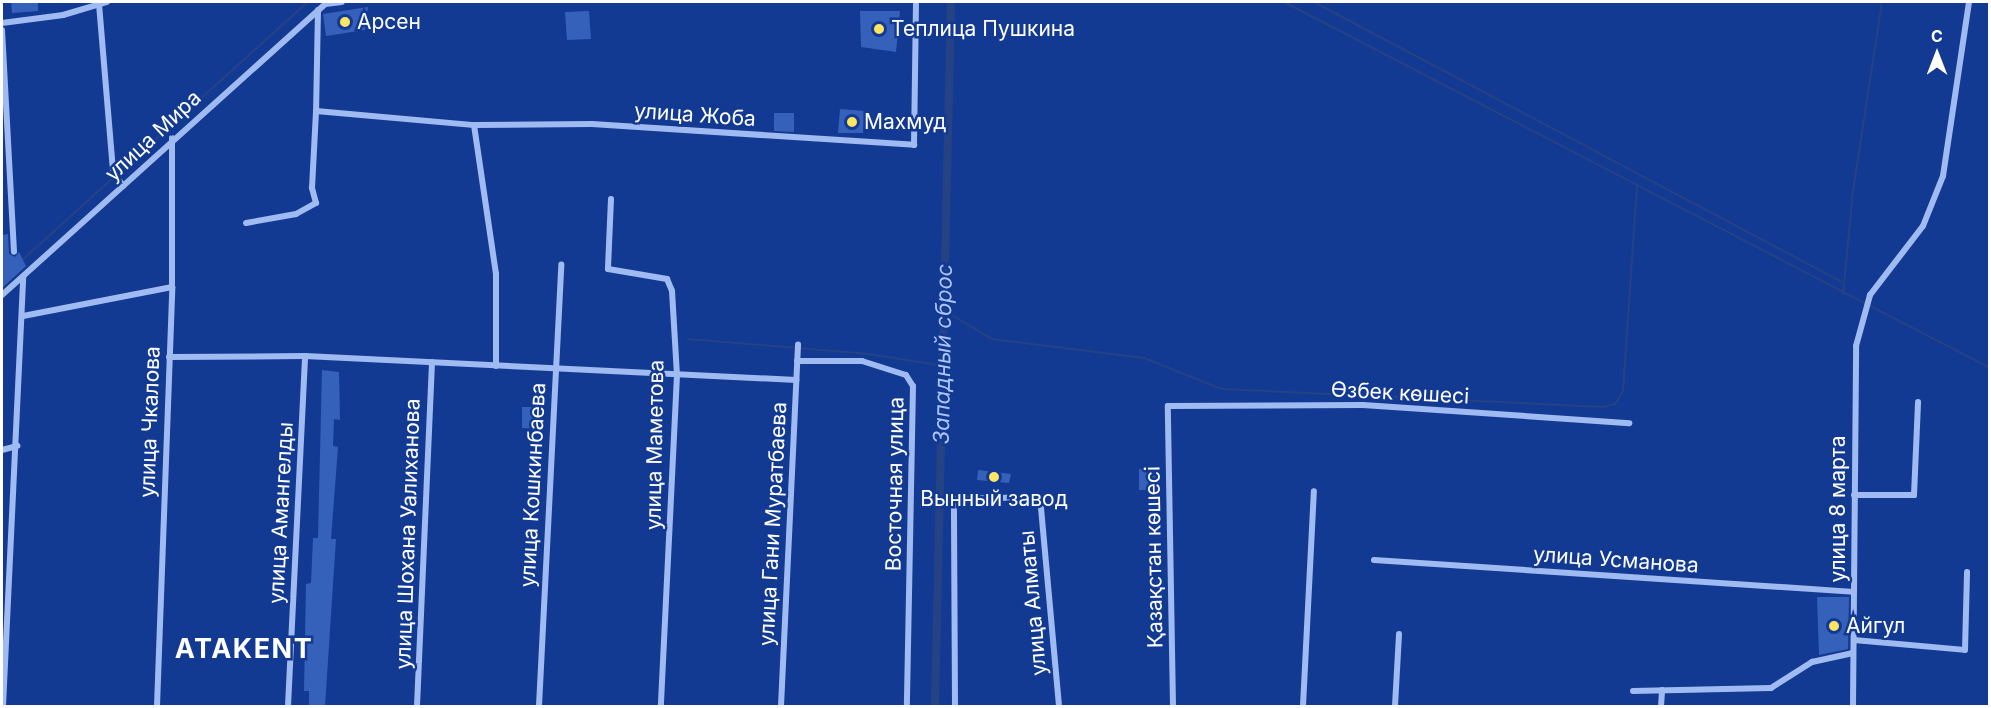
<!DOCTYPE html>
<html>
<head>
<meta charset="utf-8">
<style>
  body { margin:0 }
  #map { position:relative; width:1991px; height:708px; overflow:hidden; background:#133a92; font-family:Inter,sans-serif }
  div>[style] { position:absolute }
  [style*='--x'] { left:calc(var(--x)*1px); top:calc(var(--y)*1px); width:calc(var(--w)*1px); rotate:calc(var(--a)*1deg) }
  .stream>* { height:2px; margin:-1px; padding:0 1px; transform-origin:1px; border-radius:1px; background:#254285 }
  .canal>* { height:8px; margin:-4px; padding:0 4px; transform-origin:4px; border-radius:4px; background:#254285 }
  .building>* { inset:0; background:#3661ba }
  .minor>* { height:6px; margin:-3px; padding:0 3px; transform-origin:3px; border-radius:3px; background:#a0bbf2 }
  .dots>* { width:16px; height:16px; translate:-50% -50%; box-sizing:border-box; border:3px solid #133a92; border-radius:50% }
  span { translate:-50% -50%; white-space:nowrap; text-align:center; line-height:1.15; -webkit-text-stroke:5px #133a92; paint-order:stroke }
  .poi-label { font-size:21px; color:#fff }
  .left { translate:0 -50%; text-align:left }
  .street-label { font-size:21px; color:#fff }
  .water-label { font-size:22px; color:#acc6f9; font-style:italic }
  .district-label { font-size:27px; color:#fff; font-weight:700; letter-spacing:1.5px }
  .frame { position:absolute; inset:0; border:3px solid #fff; pointer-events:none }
  .north { position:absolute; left:1907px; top:24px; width:60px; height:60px; -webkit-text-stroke:4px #133a92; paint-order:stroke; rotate:0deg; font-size:16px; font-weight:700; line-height:24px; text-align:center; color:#fff }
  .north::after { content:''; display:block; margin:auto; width:21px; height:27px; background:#fff; clip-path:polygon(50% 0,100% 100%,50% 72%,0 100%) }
</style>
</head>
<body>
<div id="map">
  <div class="stream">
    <div style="--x:1284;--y:2;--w:795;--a:27.4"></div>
    <div style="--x:1314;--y:2;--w:600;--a:27.93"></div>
    <div style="--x:21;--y:261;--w:387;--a:-42.1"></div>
    <div style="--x:1843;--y:294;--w:103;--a:-84.5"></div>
    <div style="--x:1853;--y:191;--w:191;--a:-81.3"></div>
    <div style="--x:945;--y:311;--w:55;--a:30.8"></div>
    <div style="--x:992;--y:339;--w:153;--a:7.1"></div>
    <div style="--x:1144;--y:358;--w:84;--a:21.7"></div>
    <div style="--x:1222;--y:389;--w:381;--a:2.7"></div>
    <div style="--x:1603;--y:407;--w:12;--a:-14"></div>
    <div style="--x:1615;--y:404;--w:15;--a:-58"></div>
    <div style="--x:1623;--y:391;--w:205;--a:-86.1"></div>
    <div style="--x:688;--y:339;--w:182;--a:4.7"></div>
    <div style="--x:869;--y:354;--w:76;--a:9.1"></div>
  </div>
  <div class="canal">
    <div style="--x:935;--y:706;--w:704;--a:-88.7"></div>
  </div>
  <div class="building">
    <div style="clip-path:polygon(11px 2px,38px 2px,38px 11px,12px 13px)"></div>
    <div style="clip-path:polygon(368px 7px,365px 30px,326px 36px,323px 14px)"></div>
    <div style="clip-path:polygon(589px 11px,591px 39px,567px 40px,565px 12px)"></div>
    <div style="clip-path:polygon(860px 11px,900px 11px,896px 52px,861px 47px)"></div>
    <div style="clip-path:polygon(840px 109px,865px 111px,863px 133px,838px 133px)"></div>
    <div style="clip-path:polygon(774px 113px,794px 113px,794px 132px,774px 131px)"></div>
    <div style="clip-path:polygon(8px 234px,9px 254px,15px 257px,19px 252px,26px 266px,2px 288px,2px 235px)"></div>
    <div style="clip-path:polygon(322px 370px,339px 372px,340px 420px,334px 419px,333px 446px,338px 447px,331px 539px,336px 539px,325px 706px,309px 706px,309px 691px,304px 691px,306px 584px,311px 583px,313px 538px,318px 538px)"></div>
    <div style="clip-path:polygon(522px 407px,542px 407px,540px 429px,522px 428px)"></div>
    <div style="clip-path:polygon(1139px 469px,1159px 469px,1160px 490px,1139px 490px)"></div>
    <div style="clip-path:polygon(978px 470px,1011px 474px,1009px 483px,977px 480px)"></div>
    <div style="clip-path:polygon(1817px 597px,1849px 597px,1848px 649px,1819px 655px)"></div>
  </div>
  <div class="minor">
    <div style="--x:99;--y:4;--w:169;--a:85.2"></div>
    <div style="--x:113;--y:172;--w:17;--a:54"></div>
    <div style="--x:325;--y:4;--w:17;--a:-7"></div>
    <div style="--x:318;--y:10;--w:101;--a:91.1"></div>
    <div style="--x:316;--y:111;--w:159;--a:5.1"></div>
    <div style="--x:474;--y:125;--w:118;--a:-0.5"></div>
    <div style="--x:592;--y:124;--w:323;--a:3.7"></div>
    <div style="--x:914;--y:145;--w:143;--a:-89.2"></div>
    <div style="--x:2;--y:23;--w:62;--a:-7.5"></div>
    <div style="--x:63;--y:15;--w:46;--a:-16.5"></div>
    <div style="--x:2;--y:30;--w:222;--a:86.9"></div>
    <div style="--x:474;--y:125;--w:151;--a:81.6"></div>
    <div style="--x:496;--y:274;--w:92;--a:90"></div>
    <div style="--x:611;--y:199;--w:70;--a:92.5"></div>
    <div style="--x:608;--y:269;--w:60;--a:9.6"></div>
    <div style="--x:667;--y:279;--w:13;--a:67"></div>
    <div style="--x:672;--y:291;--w:84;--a:86.6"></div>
    <div style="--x:677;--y:375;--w:331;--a:92.8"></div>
    <div style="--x:246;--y:223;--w:51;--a:-10.2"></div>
    <div style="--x:296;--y:214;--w:23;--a:-29"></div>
    <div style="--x:316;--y:203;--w:16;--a:-105"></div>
    <div style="--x:312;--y:188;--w:77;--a:-87"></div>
    <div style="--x:2;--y:295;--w:438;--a:-42"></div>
    <div style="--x:23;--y:316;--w:152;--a:-11"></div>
    <div style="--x:169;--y:357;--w:136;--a:-0.4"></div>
    <div style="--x:305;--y:356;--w:492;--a:2.8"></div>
    <div style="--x:797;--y:361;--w:65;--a:0"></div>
    <div style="--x:862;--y:361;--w:46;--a:17.7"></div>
    <div style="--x:906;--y:375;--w:13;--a:58"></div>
    <div style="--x:913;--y:386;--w:320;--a:91.1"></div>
    <div style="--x:2;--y:450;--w:16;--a:-15"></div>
    <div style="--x:1854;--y:495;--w:60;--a:0"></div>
    <div style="--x:1914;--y:495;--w:93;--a:-87.5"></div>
    <div style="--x:1374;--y:560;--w:481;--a:3.8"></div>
    <div style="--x:1854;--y:640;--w:111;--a:5.1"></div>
    <div style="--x:1965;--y:650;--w:78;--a:-88.5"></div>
    <div style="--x:1633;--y:691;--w:138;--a:-1.2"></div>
    <div style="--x:1771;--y:688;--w:49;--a:-32.4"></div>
    <div style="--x:1812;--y:662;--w:42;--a:-12.4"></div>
    <div style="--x:3;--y:706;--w:430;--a:-87.3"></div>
    <div style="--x:157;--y:706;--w:419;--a:-87.9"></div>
    <div style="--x:172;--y:287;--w:149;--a:-90"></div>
    <div style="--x:288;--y:706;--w:350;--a:-87.2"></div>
    <div style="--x:417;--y:706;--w:344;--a:-87.5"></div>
    <div style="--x:539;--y:706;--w:442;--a:-87.1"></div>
    <div style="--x:781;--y:706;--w:362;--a:-87.3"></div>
    <div style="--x:955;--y:706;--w:207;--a:-90.3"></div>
    <div style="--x:954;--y:499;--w:86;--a:-1.3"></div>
    <div style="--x:1040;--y:497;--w:210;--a:84.8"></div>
    <div style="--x:1173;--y:706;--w:300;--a:-91"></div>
    <div style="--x:1168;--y:406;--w:195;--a:-0.3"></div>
    <div style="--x:1363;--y:405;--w:267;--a:3.9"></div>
    <div style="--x:1303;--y:706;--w:215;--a:-87.1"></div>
    <div style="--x:1395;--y:706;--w:72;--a:-86.8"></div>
    <div style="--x:1661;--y:706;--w:16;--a:-86"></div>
    <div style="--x:1853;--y:706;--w:360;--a:-89.5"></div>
    <div style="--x:1856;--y:346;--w:53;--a:-74.6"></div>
    <div style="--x:1870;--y:295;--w:87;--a:-52.5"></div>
    <div style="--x:1923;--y:226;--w:54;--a:-68.2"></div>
    <div style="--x:1943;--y:176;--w:176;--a:-81.5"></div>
  </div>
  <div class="dots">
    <div style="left:345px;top:22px;background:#ffe561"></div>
    <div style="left:879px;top:29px;background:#ffe561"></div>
    <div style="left:852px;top:122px;background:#ffe561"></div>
    <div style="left:994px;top:477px;background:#ffe561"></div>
    <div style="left:1834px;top:626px;background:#ffe561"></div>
  </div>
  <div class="poi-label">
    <span class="left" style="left:357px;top:22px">Арсен</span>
    <span class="left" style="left:891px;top:29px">Теплица Пушкина</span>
    <span class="left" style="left:864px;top:122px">Махмуд</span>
    <span style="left:994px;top:499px">Вынный завод</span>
    <span class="left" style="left:1846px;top:626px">Айгул</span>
  </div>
  <div class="street-label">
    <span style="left:695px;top:115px;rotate:4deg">улица Жоба</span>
    <span style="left:153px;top:136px;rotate:-43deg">улица Мира</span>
    <span style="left:1400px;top:393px;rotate:3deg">Өзбек көшесі</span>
    <span style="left:150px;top:422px;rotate:-88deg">улица Чкалова</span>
    <span style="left:655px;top:445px;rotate:-89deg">улица Маметова</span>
    <span style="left:895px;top:484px;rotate:-89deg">Восточная улица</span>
    <span style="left:533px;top:485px;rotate:-87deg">улица Кошкинбаева</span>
    <span style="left:1838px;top:509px;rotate:-90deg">улица 8 марта</span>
    <span style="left:281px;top:513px;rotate:-87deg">улица Амангелды</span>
    <span style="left:773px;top:524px;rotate:-87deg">улица Гани Муратбаева</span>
    <span style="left:408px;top:534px;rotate:-88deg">улица Шохана Уалиханова</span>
    <span style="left:1154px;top:557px;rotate:-91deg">Қазақстан көшесі</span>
    <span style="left:1616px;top:560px;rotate:4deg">улица Усманова</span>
    <span style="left:1033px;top:603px;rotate:-95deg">улица Алматы</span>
  </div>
  <div class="water-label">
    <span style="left:943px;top:354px;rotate:-89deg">Западный сброс</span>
  </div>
  <div class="district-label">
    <span style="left:244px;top:649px">ATAKENT</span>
  </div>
  <div class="frame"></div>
  <div class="north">С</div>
</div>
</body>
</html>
